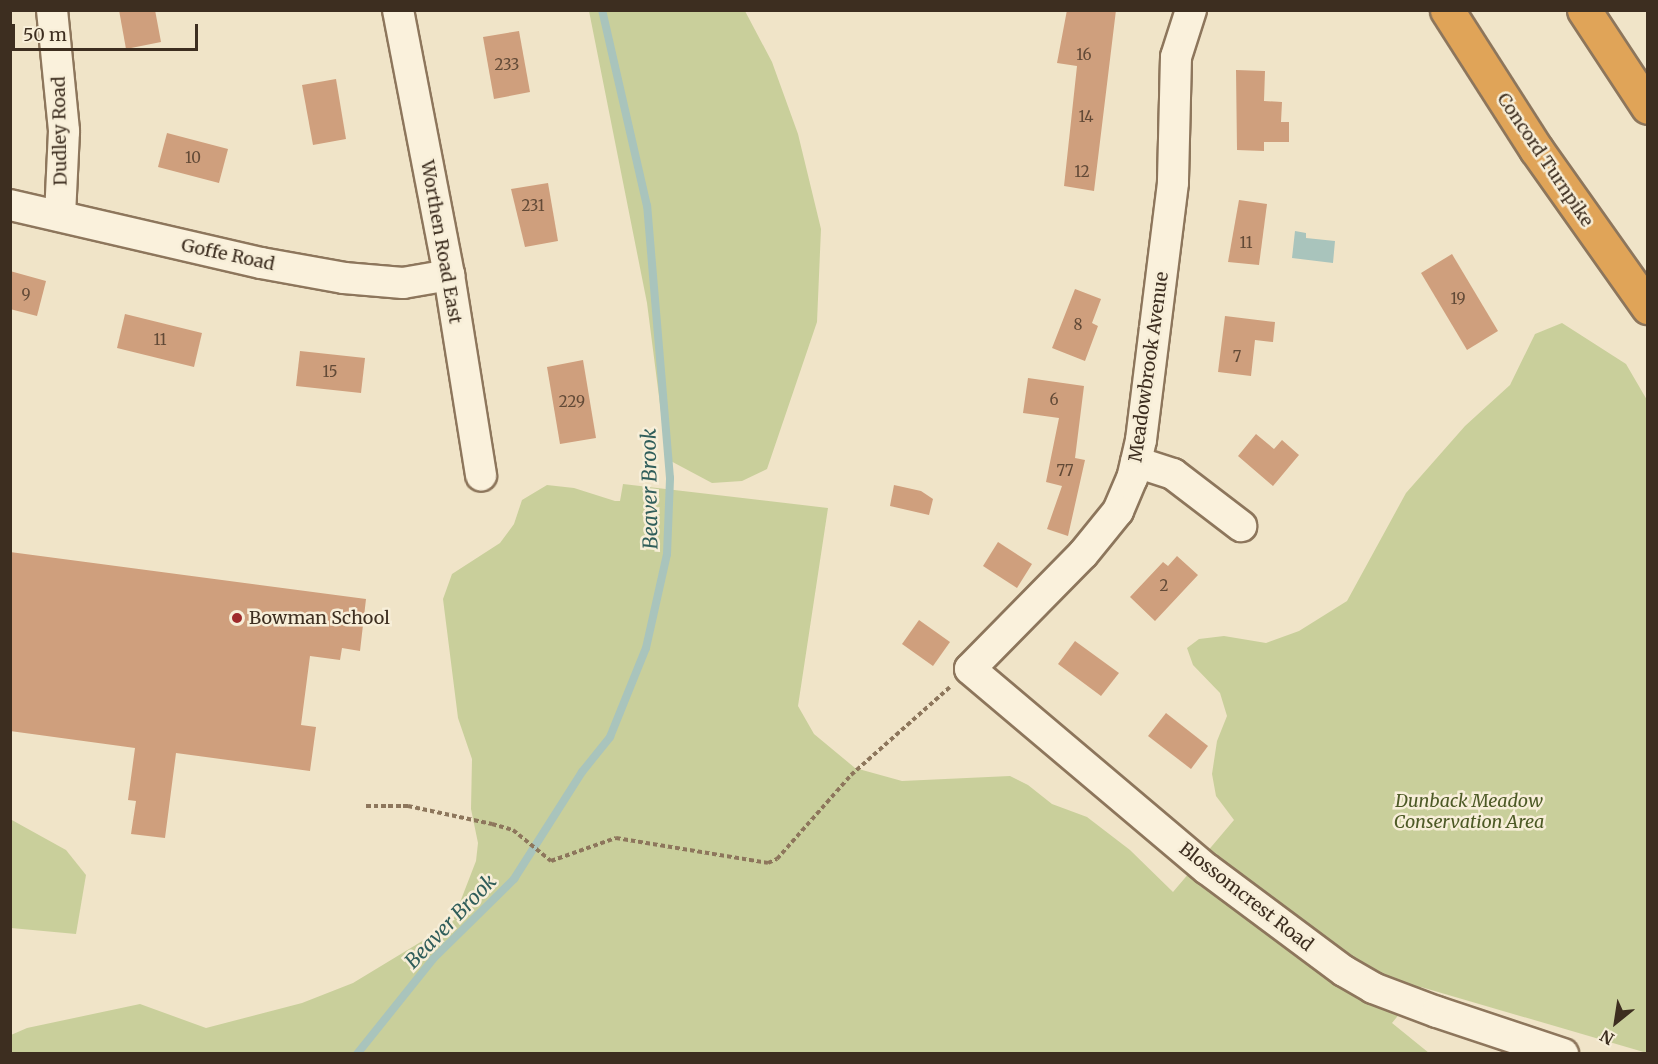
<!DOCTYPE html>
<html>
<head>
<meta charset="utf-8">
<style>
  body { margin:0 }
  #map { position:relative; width:1658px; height:1064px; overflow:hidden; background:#f0e4c8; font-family:Merriweather,serif }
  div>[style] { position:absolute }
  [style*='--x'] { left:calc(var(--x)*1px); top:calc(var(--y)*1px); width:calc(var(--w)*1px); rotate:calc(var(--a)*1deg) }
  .green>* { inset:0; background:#c9cf9b }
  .water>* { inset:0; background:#a9c4bc }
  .stream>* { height:8px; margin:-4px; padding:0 4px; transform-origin:4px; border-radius:4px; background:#a9c4bc }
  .building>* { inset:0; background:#cf9f7d }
  .path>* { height:4px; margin-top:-2px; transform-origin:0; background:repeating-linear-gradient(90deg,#8d765c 0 4.5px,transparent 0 7.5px) }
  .roads { filter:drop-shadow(2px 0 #8d765c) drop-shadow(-2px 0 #8d765c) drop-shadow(0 2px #8d765c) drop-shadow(0 -2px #8d765c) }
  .street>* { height:30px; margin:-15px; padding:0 15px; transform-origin:15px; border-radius:15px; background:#faf1dc }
  .highway>* { height:33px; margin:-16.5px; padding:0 16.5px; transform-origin:16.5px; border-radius:16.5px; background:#e0a458 }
  .dots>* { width:16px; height:16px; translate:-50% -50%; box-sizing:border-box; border:3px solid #f7eed8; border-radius:50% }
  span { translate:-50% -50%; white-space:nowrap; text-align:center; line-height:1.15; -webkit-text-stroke:5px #f7eed8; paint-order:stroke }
  .number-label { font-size:15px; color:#624a37 }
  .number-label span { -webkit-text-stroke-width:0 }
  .street-label { font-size:18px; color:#3d2e20 }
  .poi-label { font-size:18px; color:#3d2e20 }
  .left { translate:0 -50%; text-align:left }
  .park-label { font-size:18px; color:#4d5a26; font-style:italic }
  .water-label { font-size:20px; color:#2f5d5a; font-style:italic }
  .frame { position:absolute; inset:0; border:12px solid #3d2e20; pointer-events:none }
  .north { position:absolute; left:1586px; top:992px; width:60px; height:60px; -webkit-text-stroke:4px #f7eed8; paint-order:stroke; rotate:210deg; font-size:16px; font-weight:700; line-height:24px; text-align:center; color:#3d2e20 }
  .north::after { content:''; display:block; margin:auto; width:21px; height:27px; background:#3d2e20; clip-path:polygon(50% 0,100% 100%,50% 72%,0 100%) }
  .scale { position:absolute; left:12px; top:24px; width:186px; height:27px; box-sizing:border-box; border:3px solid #3d2e20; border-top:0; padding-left:8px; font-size:18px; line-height:21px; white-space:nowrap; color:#3d2e20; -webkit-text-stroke:4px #f7eed8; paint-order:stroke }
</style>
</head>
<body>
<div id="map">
  <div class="green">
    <div style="clip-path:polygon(589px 11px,745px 11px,772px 62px,798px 134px,821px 229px,817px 322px,767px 469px,742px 481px,712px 483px,667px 459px,647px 303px)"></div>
    <div style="clip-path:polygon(1562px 323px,1626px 364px,1647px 400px,1647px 1053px,1421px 987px,1392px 1023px,1429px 1053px,11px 1054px,11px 1035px,27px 1028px,140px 1004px,206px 1028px,302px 1003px,353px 983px,452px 923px,476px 861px,478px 843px,471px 809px,472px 759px,458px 718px,443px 599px,452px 574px,500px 543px,514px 524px,522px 500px,547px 485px,574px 488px,615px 501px,620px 501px,623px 484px,828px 508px,798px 706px,814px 734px,855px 768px,902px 781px,1010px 776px,1028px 785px,1052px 804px,1087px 817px,1130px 850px,1173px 892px,1234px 820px,1216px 796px,1212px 774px,1217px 741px,1227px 716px,1220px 693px,1193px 665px,1187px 648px,1199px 639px,1224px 636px,1266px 643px,1299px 631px,1347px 601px,1406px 493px,1465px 426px,1510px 385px,1535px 334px)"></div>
    <div style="clip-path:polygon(10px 819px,66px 850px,86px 875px,76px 934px,11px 928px)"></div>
  </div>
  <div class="water">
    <div style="clip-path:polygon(1295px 231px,1306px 233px,1306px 238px,1335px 241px,1333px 263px,1292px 258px)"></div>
  </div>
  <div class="stream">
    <div style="--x:357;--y:1054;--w:122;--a:-51.3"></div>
    <div style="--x:433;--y:959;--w:114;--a:-44.6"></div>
    <div style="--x:514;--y:879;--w:127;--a:-57.6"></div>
    <div style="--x:582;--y:772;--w:45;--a:-51.3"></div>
    <div style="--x:610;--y:737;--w:96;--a:-68"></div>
    <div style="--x:646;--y:648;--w:96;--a:-77.4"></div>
    <div style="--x:667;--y:554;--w:76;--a:-87.7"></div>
    <div style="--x:670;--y:478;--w:273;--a:-94.8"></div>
    <div style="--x:647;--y:206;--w:201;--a:-102.9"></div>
  </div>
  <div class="building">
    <div style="clip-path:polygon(119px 10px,155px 10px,161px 42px,126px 49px)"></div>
    <div style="clip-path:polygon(1067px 10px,1116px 10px,1094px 191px,1064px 186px,1077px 66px,1057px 63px)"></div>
    <div style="clip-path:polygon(519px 31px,530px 92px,494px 99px,483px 37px)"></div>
    <div style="clip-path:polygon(1236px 70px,1265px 71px,1264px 101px,1282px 102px,1281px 122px,1289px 122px,1289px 142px,1264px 142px,1264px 151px,1237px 150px)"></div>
    <div style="clip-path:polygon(336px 79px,346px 139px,313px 145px,302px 85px)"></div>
    <div style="clip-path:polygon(167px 133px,228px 149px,219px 183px,158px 167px)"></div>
    <div style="clip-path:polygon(548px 183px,558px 241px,525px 247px,511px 189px)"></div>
    <div style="clip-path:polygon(1239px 200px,1267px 204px,1259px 265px,1228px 262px)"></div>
    <div style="clip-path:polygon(1452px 254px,1498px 331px,1467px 350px,1421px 273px)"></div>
    <div style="clip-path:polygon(10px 271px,46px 281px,37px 316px,10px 309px)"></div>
    <div style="clip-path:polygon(1075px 289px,1101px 299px,1092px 323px,1098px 326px,1085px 361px,1052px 348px)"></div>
    <div style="clip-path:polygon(125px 314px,202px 333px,194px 367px,117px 348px)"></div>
    <div style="clip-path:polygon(1225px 316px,1275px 322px,1273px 342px,1255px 340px,1251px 376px,1218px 372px)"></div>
    <div style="clip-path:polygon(300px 351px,365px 358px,361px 393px,296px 386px)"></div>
    <div style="clip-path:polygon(583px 360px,596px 438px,560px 444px,547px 367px)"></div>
    <div style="clip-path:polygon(1028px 378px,1084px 386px,1075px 458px,1085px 460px,1068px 536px,1047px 529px,1062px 486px,1046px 482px,1059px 418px,1023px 413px)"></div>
    <div style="clip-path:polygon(1256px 434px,1274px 449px,1282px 440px,1299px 455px,1273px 486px,1238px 456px)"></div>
    <div style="clip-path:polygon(894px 485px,921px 491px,933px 499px,929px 515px,890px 506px)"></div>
    <div style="clip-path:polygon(998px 542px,1032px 564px,1017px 588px,983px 566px)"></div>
    <div style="clip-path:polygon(10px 552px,366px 599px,360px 651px,342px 648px,340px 660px,310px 656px,301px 725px,316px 727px,310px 771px,176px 753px,165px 838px,131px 834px,136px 801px,128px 800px,135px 748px,10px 731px)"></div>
    <div style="clip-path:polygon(1177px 556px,1198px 575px,1155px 621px,1130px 597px,1163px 562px,1168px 566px)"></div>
    <div style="clip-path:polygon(919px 620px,950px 642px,933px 666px,902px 644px)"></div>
    <div style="clip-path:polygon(1075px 641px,1119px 673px,1101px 696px,1058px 664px)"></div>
    <div style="clip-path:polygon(1166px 713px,1208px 746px,1191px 769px,1148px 736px)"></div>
  </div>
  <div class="path">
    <div style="--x:366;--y:806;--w:42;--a:0"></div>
    <div style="--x:408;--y:806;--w:86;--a:12.1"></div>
    <div style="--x:492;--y:824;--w:22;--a:16"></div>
    <div style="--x:513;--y:830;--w:49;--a:39.2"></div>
    <div style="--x:551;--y:861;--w:69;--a:-19.5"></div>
    <div style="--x:616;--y:838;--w:154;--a:9.3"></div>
    <div style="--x:768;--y:863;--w:10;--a:-24"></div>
    <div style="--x:777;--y:859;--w:112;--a:-48.6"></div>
    <div style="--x:851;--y:775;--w:132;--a:-41.6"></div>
  </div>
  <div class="roads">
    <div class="street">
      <div style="--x:52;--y:10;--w:122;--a:84.3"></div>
      <div style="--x:64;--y:131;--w:85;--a:92.7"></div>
      <div style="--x:398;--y:10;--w:270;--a:79.1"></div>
      <div style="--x:449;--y:275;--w:203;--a:80.9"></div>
      <div style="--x:1191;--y:10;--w:49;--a:107.7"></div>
      <div style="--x:1176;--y:57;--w:126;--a:91.4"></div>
      <div style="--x:1173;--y:183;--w:259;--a:97.1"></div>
      <div style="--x:1141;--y:440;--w:39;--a:103"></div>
      <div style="--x:1132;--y:478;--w:36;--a:113"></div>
      <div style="--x:1118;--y:511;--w:55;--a:129.1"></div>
      <div style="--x:1083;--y:554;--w:161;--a:134.5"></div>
      <div style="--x:970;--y:669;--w:310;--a:40.2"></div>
      <div style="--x:1207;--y:869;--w:171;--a:36.7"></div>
      <div style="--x:1344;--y:971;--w:34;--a:30"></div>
      <div style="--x:1373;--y:988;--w:68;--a:20.6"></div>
      <div style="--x:1437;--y:1012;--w:133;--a:18.4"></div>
      <div style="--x:10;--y:205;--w:258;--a:13"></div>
      <div style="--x:261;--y:263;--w:84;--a:10.2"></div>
      <div style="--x:344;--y:278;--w:59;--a:4.8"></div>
      <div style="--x:403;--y:283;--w:47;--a:-9.9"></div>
      <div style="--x:1136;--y:462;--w:39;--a:18"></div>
      <div style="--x:1173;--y:474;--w:86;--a:37.4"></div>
    </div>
    <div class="highway">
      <div style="--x:1447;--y:10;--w:165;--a:57.4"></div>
      <div style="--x:1536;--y:149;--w:194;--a:54.7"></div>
      <div style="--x:1584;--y:10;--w:116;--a:56.6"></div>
    </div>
  </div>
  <div class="dots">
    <div style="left:237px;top:618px;background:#9e2a2b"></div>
  </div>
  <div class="number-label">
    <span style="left:1084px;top:55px">16</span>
    <span style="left:507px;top:65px">233</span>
    <span style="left:1086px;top:117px">14</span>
    <span style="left:193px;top:158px">10</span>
    <span style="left:1082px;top:172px">12</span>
    <span style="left:533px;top:206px">231</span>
    <span style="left:1246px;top:243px">11</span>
    <span style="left:26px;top:295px">9</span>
    <span style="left:1458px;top:299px">19</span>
    <span style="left:1078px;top:325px">8</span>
    <span style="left:160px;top:340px">11</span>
    <span style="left:1237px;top:357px">7</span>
    <span style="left:330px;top:372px">15</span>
    <span style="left:1054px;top:400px">6</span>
    <span style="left:572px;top:402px">229</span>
    <span style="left:1065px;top:471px">77</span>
    <span style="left:1164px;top:586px">2</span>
  </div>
  <div class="street-label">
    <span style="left:60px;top:131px;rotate:-91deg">Dudley Road</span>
    <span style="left:1545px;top:160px;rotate:56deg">Concord Turnpike</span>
    <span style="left:441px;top:242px;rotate:80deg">Worthen Road East</span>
    <span style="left:228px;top:255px;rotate:12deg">Goffe Road</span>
    <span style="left:1149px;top:367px;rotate:-82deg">Meadowbrook Avenue</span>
    <span style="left:1246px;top:897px;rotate:38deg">Blossomcrest Road</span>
  </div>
  <div class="poi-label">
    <span class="left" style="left:249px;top:618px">Bowman School</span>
  </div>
  <div class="park-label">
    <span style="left:1469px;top:812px">Dunback Meadow<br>Conservation Area</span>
  </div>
  <div class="water-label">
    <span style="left:649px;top:489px;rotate:-91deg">Beaver Brook</span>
    <span style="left:450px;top:921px;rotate:-46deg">Beaver Brook</span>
  </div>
  <div class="frame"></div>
  <div class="north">N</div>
  <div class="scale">50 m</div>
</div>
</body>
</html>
